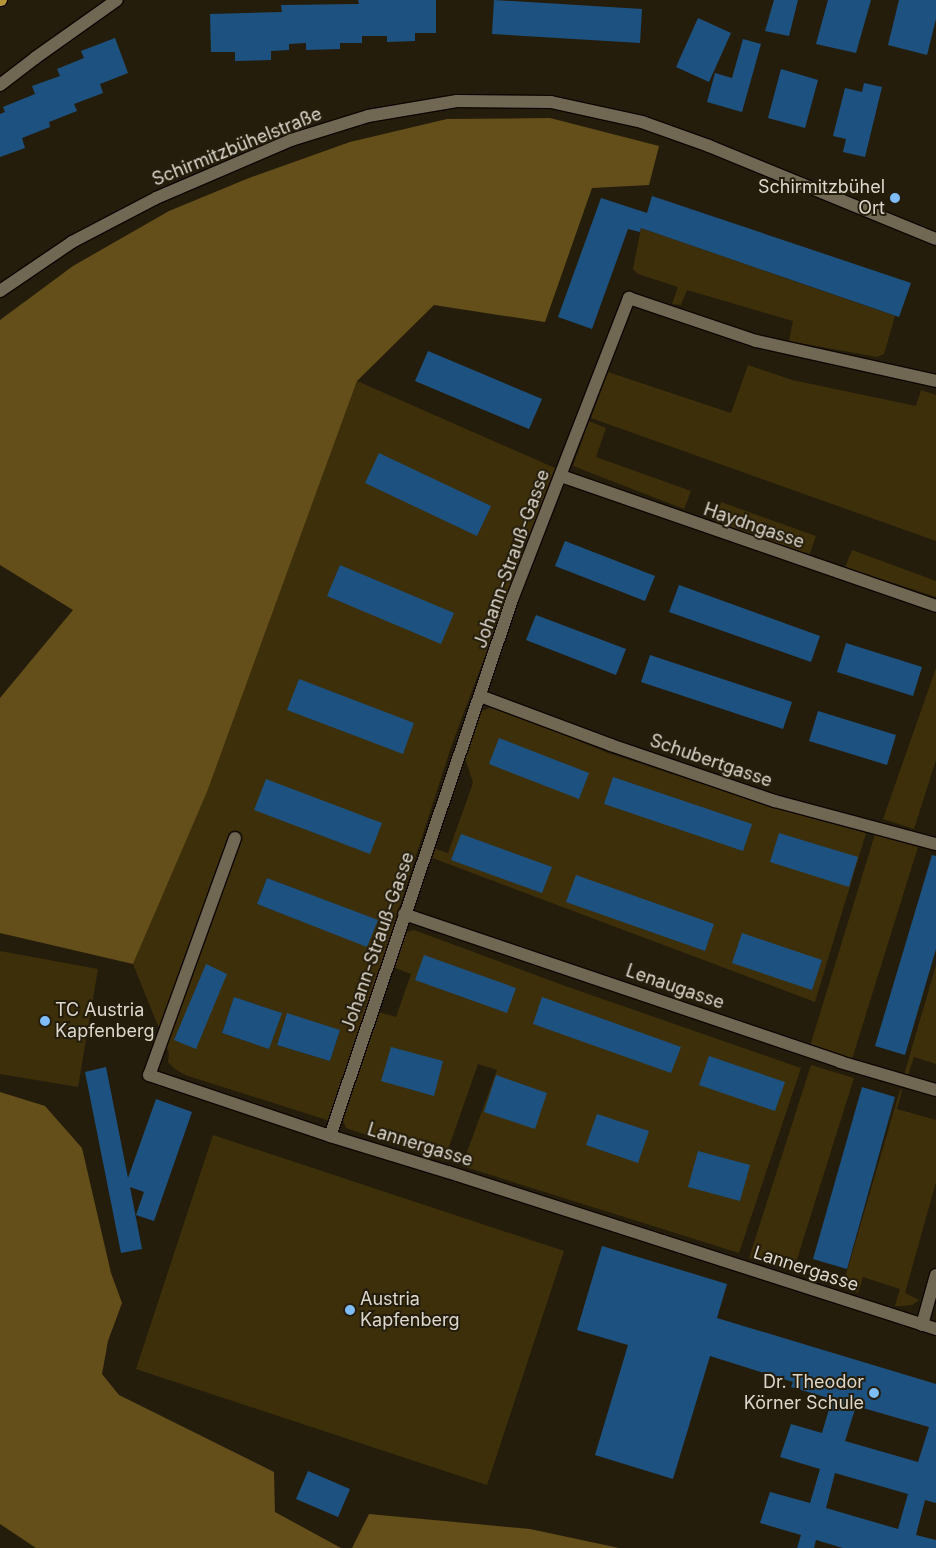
<!DOCTYPE html>
<html>
<head>
<meta charset="utf-8">
<style>
  body { margin:0 }
  #map { position:relative; width:936px; height:1548px; overflow:hidden; background:#251d0c; font-family:Inter,sans-serif }
  div>[style] { position:absolute }
  [style*='--x'] { left:calc(var(--x)*1px); top:calc(var(--y)*1px); width:calc(var(--w)*1px); rotate:calc(var(--a)*1deg) }
  .green>* { inset:0; background:#3d2f09 }
  .forest>* { inset:0; background:#644f1a }
  .building>* { inset:0; background:#1d5280 }
  .roads { filter:drop-shadow(1px 0 #0e0700) drop-shadow(-1px 0 #0e0700) drop-shadow(0 1px #0e0700) drop-shadow(0 -1px #0e0700) }
  .street>* { height:12px; margin:-6px; padding:0 6px; transform-origin:6px; border-radius:6px; background:#716854 }
  .secondary>* { height:12px; margin:-6px; padding:0 6px; transform-origin:6px; border-radius:6px; background:#716854 }
  .primary>* { height:12px; margin:-6px; padding:0 6px; transform-origin:6px; border-radius:6px; background:#b49339 }
  .dots>* { width:14px; height:14px; translate:-50% -50%; box-sizing:border-box; border:2px solid #251d0c; border-radius:50% }
  span { translate:-50% -50%; white-space:nowrap; text-align:center; line-height:1.15; -webkit-text-stroke:4px #251d0c; paint-order:stroke }
  .street-label { font-size:18px; color:#ddd8cd }
  .poi-label { font-size:18px; color:#ddd8cd }
  .right { translate:-100% -50%; text-align:right }
  .left { translate:0 -50%; text-align:left }
</style>
</head>
<body>
<div id="map">
  <div class="green">
    <div style="clip-path:polygon(641px 228px,895px 316px,884px 354px,877px 357px,789px 341px,793px 321px,687px 290px,681px 305px,672px 304px,678px 287px,638px 274px,633px 269px)"></div>
    <div style="clip-path:polygon(748px 365px,792px 380px,916px 406px,921px 390px,936px 395px,936px 541px,591px 418px,608px 372px,731px 413px)"></div>
    <div style="clip-path:polygon(evenodd,357px 381px,555px 468px,451px 747px,331px 1119px,327px 1120px,185px 1075px,175px 1069px,168px 1062px,169px 1053px,133px 964px,207px 792px,357px 381px,267px 878px,377px 920px,367px 946px,257px 904px,267px 878px,357px 381px,234px 997px,281px 1013px,269px 1049px,222px 1033px,234px 997px,357px 381px,287px 1014px,340px 1030px,330px 1061px,277px 1045px,287px 1014px)"></div>
    <div style="clip-path:polygon(589px 421px,606px 428px,596px 457px,691px 491px,684px 509px,573px 466px)"></div>
    <div style="clip-path:polygon(721px 502px,816px 536px,809px 556px,714px 521px)"></div>
    <div style="clip-path:polygon(852px 550px,936px 581px,936px 597px,845px 567px)"></div>
    <div style="clip-path:polygon(936px 668px,936px 760px,914px 829px,883px 819px)"></div>
    <div style="clip-path:polygon(494px 706px,608px 753px,773px 807px,866px 833px,815px 1002px,430px 857px,433px 848px,448px 853px,473px 783px,464px 755px,480px 712px)"></div>
    <div style="clip-path:polygon(875px 834px,918px 847px,852px 1059px,810px 1046px)"></div>
    <div style="clip-path:polygon(414px 930px,568px 987px,801px 1068px,739px 1253px,462px 1166px,497px 1070px,478px 1064px,444px 1161px,346px 1128px,343px 1120px,379px 1012px,396px 1017px,411px 974px,393px 967px,403px 938px,407px 932px)"></div>
    <div style="clip-path:polygon(0 951px,98px 969px,78px 1087px,0 1074px)"></div>
    <div style="clip-path:polygon(936px 965px,936px 1064px,914px 1057px,908px 1075px,904px 1075px)"></div>
    <div style="clip-path:polygon(811px 1065px,854px 1078px,793px 1272px,749px 1258px)"></div>
    <div style="clip-path:polygon(900px 1090px,902px 1090px,897px 1109px,936px 1120px,936px 1182px,905px 1293px,919px 1300px,912px 1305px,903px 1306px,895px 1306px,900px 1289px,863px 1277px,858px 1293px,842px 1288px)"></div>
    <div style="clip-path:polygon(213px 1135px,564px 1251px,487px 1485px,136px 1369px)"></div>
  </div>
  <div class="forest">
    <div style="clip-path:polygon(550px 118px,659px 146px,649px 185px,592px 188px,545px 322px,434px 305px,357px 381px,207px 792px,133px 964px,0 933px,0 698px,73px 610px,0 565px,0 320px,73px 266px,169px 211px,249px 178px,350px 142px,447px 119px)"></div>
    <div style="clip-path:polygon(0 1092px,45px 1106px,82px 1148px,111px 1273px,122px 1303px,108px 1341px,102px 1374px,119px 1395px,274px 1472px,275px 1512px,341px 1548px,36px 1548px,0 1524px)"></div>
    <div style="clip-path:polygon(369px 1514px,530px 1529px,619px 1548px,352px 1548px)"></div>
  </div>
  <div class="building">
    <div style="clip-path:polygon(358px 0,436px 0,436px 33px,415px 33px,415px 41px,387px 42px,387px 36px,362px 36px,362px 43px,340px 43px,340px 49px,306px 50px,306px 43px,289px 44px,289px 50px,271px 51px,271px 60px,235px 61px,235px 52px,211px 52px,210px 14px,282px 12px,281px 5px,359px 4px)"></div>
    <div style="clip-path:polygon(494px 0,642px 9px,640px 43px,492px 34px)"></div>
    <div style="clip-path:polygon(774px 0,798px 0,789px 36px,765px 31px)"></div>
    <div style="clip-path:polygon(828px 0,871px 0,856px 53px,816px 44px)"></div>
    <div style="clip-path:polygon(899px 0,936px 0,936px 19px,927px 55px,888px 45px)"></div>
    <div style="clip-path:polygon(698px 18px,731px 33px,709px 82px,676px 67px)"></div>
    <div style="clip-path:polygon(115px 38px,128px 73px,100px 84px,103px 93px,74px 104px,77px 111px,49px 122px,50px 127px,22px 138px,25px 148px,0 157px,0 114px,5px 112px,3px 107px,35px 94px,32px 86px,60px 76px,57px 69px,84px 58px,81px 51px)"></div>
    <div style="clip-path:polygon(743px 39px,761px 44px,742px 112px,707px 102px,715px 73px,732px 78px)"></div>
    <div style="clip-path:polygon(781px 69px,818px 80px,805px 128px,768px 118px)"></div>
    <div style="clip-path:polygon(864px 83px,882px 87px,865px 157px,843px 152px,846px 139px,833px 136px,845px 88px,862px 92px)"></div>
    <div style="clip-path:polygon(652px 196px,911px 283px,899px 317px,641px 228px,640px 232px,628px 229px,592px 329px,558px 317px,601px 198px,647px 213px)"></div>
    <div style="clip-path:polygon(428px 351px,542px 399px,529px 429px,415px 381px)"></div>
    <div style="clip-path:polygon(379px 453px,491px 506px,477px 536px,365px 483px)"></div>
    <div style="clip-path:polygon(565px 541px,655px 576px,645px 601px,555px 566px)"></div>
    <div style="clip-path:polygon(340px 565px,454px 613px,441px 644px,327px 596px)"></div>
    <div style="clip-path:polygon(679px 585px,820px 636px,811px 662px,669px 612px)"></div>
    <div style="clip-path:polygon(536px 615px,626px 649px,616px 675px,526px 640px)"></div>
    <div style="clip-path:polygon(846px 643px,922px 667px,913px 696px,837px 672px)"></div>
    <div style="clip-path:polygon(650px 655px,792px 702px,783px 729px,641px 682px)"></div>
    <div style="clip-path:polygon(299px 679px,414px 723px,403px 754px,287px 710px)"></div>
    <div style="clip-path:polygon(818px 711px,896px 735px,887px 765px,809px 741px)"></div>
    <div style="clip-path:polygon(499px 738px,589px 773px,579px 799px,489px 764px)"></div>
    <div style="clip-path:polygon(613px 777px,752px 824px,743px 851px,604px 804px)"></div>
    <div style="clip-path:polygon(266px 779px,382px 823px,370px 854px,254px 810px)"></div>
    <div style="clip-path:polygon(779px 833px,858px 857px,849px 887px,770px 862px)"></div>
    <div style="clip-path:polygon(461px 834px,552px 867px,542px 893px,451px 860px)"></div>
    <div style="clip-path:polygon(932px 855px,936px 856px,936px 949px,905px 1055px,875px 1046px)"></div>
    <div style="clip-path:polygon(576px 875px,714px 924px,705px 951px,566px 902px)"></div>
    <div style="clip-path:polygon(267px 878px,378px 920px,367px 947px,257px 904px)"></div>
    <div style="clip-path:polygon(742px 933px,822px 960px,812px 990px,732px 963px)"></div>
    <div style="clip-path:polygon(424px 955px,516px 988px,507px 1013px,415px 980px)"></div>
    <div style="clip-path:polygon(206px 964px,227px 974px,196px 1049px,174px 1040px)"></div>
    <div style="clip-path:polygon(234px 997px,282px 1013px,269px 1049px,222px 1033px)"></div>
    <div style="clip-path:polygon(542px 997px,681px 1047px,671px 1073px,533px 1024px)"></div>
    <div style="clip-path:polygon(287px 1013px,340px 1030px,330px 1061px,277px 1045px)"></div>
    <div style="clip-path:polygon(391px 1047px,443px 1061px,434px 1096px,381px 1081px)"></div>
    <div style="clip-path:polygon(709px 1056px,785px 1082px,775px 1111px,699px 1085px)"></div>
    <div style="clip-path:polygon(106px 1067px,128px 1178px,156px 1099px,192px 1112px,154px 1221px,136px 1215px,144px 1192px,130px 1187px,142px 1249px,121px 1253px,85px 1072px)"></div>
    <div style="clip-path:polygon(496px 1075px,547px 1093px,535px 1129px,484px 1112px)"></div>
    <div style="clip-path:polygon(862px 1087px,895px 1097px,847px 1269px,813px 1259px)"></div>
    <div style="clip-path:polygon(597px 1114px,649px 1131px,638px 1163px,586px 1145px)"></div>
    <div style="clip-path:polygon(698px 1151px,750px 1165px,740px 1201px,688px 1187px)"></div>
    <div style="clip-path:polygon(evenodd,602px 1246px,727px 1284px,717px 1318px,936px 1384px,936px 1503px,925px 1500px,916px 1535px,936px 1540px,936px 1548px,843px 1548px,816px 1540px,814px 1548px,797px 1548px,801px 1535px,760px 1523px,770px 1492px,810px 1503px,820px 1469px,780px 1457px,791px 1424px,822px 1433px,832px 1399px,791px 1387px,793px 1382px,710px 1356px,673px 1479px,595px 1455px,628px 1345px,577px 1330px,602px 1246px,856px 1406px,929px 1427px,918px 1462px,845px 1441px,856px 1406px,602px 1246px,835px 1473px,908px 1494px,898px 1529px,826px 1508px,835px 1473px)"></div>
    <div style="clip-path:polygon(308px 1471px,350px 1489px,338px 1517px,296px 1499px)"></div>
  </div>
  <div class="roads">
    <div class="street">
      <div style="--x:0;--y:85;--w:44;--a:-37.6"></div>
      <div style="--x:35;--y:58;--w:100;--a:-35.3"></div>
      <div style="--x:561;--y:476;--w:397;--a:19.1"></div>
      <div style="--x:480;--y:696;--w:140;--a:20.5"></div>
      <div style="--x:611;--y:745;--w:173;--a:18.9"></div>
      <div style="--x:775;--y:801;--w:167;--a:15"></div>
      <div style="--x:235;--y:838;--w:252;--a:109.9"></div>
      <div style="--x:149;--y:1075;--w:191;--a:18.6"></div>
      <div style="--x:330;--y:1136;--w:123;--a:17"></div>
      <div style="--x:448;--y:1172;--w:513;--a:17.83"></div>
      <div style="--x:404;--y:914;--w:460;--a:18.7"></div>
      <div style="--x:840;--y:1062;--w:100;--a:16.3"></div>
      <div style="--x:330;--y:1136;--w:569;--a:-71.25"></div>
      <div style="--x:513;--y:597;--w:321;--a:-68.8"></div>
      <div style="--x:629;--y:298;--w:134;--a:18.7"></div>
      <div style="--x:756;--y:341;--w:184;--a:12.5"></div>
      <div style="--x:922;--y:1325;--w:52;--a:-74.4"></div>
    </div>
    <div class="secondary">
      <div style="--x:0;--y:291;--w:87;--a:-34.2"></div>
      <div style="--x:72;--y:242;--w:95;--a:-27.6"></div>
      <div style="--x:156;--y:198;--w:147;--a:-23.2"></div>
      <div style="--x:291;--y:140;--w:81;--a:-17.3"></div>
      <div style="--x:368;--y:116;--w:90;--a:-9.6"></div>
      <div style="--x:457;--y:101;--w:94;--a:0.6"></div>
      <div style="--x:551;--y:102;--w:93;--a:12.4"></div>
      <div style="--x:642;--y:122;--w:71;--a:19.7"></div>
      <div style="--x:709;--y:146;--w:245;--a:22.3"></div>
    </div>
    <div class="primary">
      <div style="--x:0;--y:0;--w:1;--a:0"></div>
    </div>
  </div>
  <div class="dots">
    <div style="left:895px;top:198px;background:#7ebdf9"></div>
    <div style="left:45px;top:1021px;background:#7ebdf9"></div>
    <div style="left:350px;top:1310px;background:#7ebdf9"></div>
    <div style="left:874px;top:1393px;background:#7ebdf9"></div>
  </div>
  <div class="street-label">
    <span style="left:237px;top:147px;rotate:-22deg">Schirmitzbühelstraße</span>
    <span style="left:754px;top:526px;rotate:19deg">Haydngasse</span>
    <span style="left:512px;top:559px;rotate:-70deg">Johann-Strauß-Gasse</span>
    <span style="left:711px;top:761px;rotate:19deg">Schubertgasse</span>
    <span style="left:378px;top:942px;rotate:-71deg">Johann-Strauß-Gasse</span>
    <span style="left:675px;top:987px;rotate:19deg">Lenaugasse</span>
    <span style="left:420px;top:1145px;rotate:17deg">Lannergasse</span>
    <span style="left:806px;top:1269px;rotate:18deg">Lannergasse</span>
  </div>
  <div class="poi-label">
    <span class="right" style="left:885px;top:198px">Schirmitzbühel<br>Ort</span>
    <span class="left" style="left:55px;top:1021px">TC Austria<br>Kapfenberg</span>
    <span class="left" style="left:360px;top:1310px">Austria<br>Kapfenberg</span>
    <span class="right" style="left:864px;top:1393px">Dr. Theodor<br>Körner Schule</span>
  </div>
</div>
</body>
</html>
